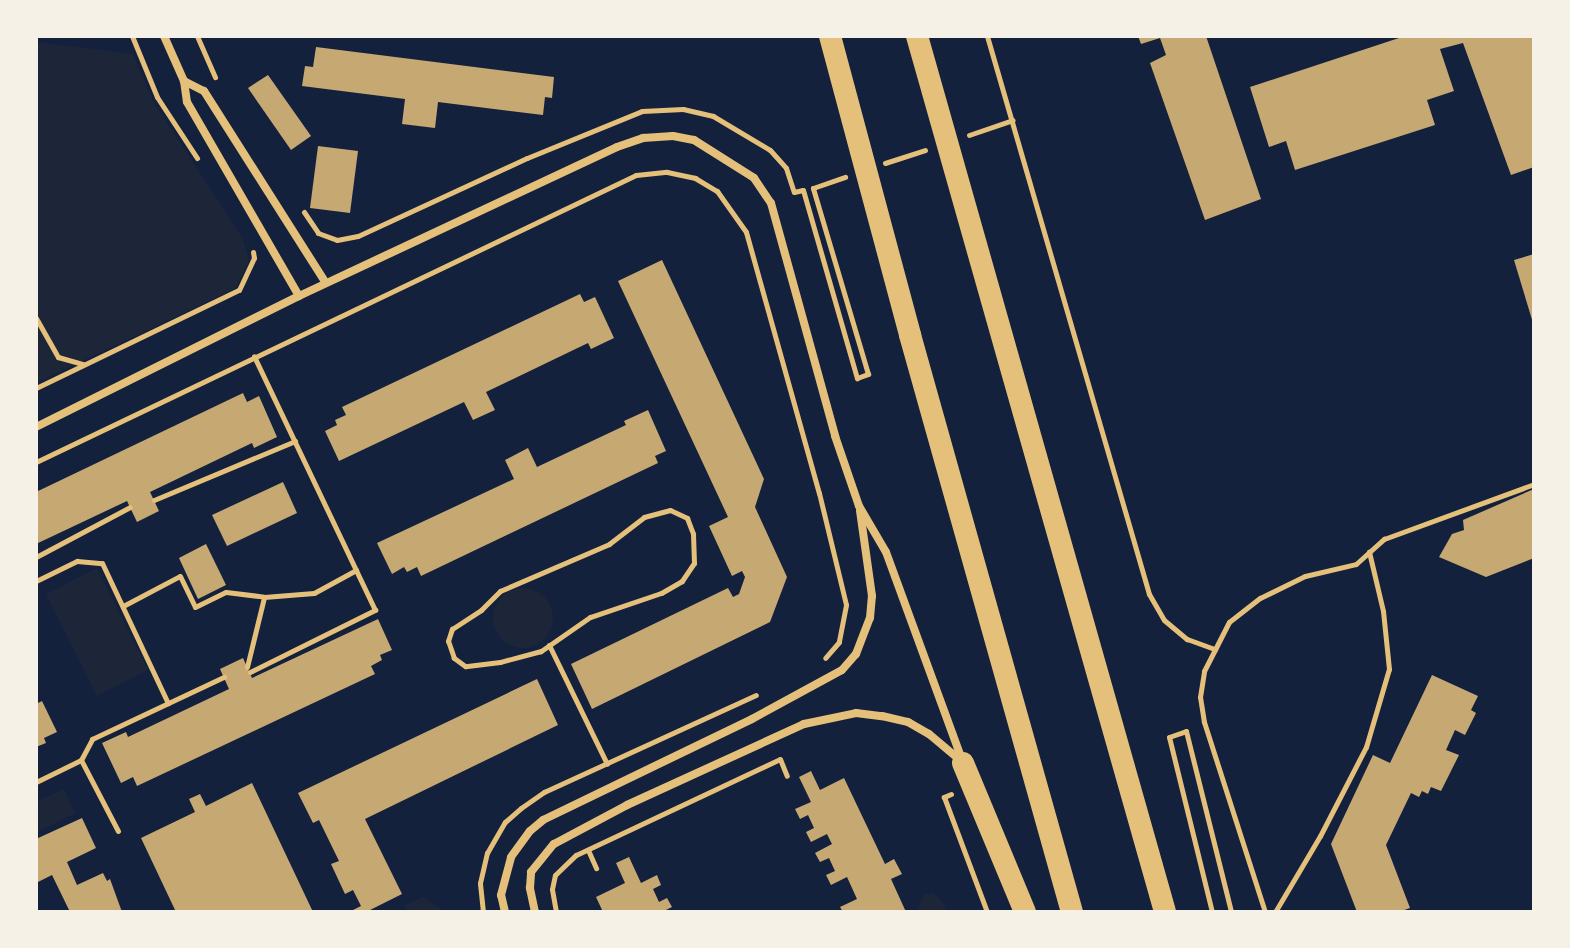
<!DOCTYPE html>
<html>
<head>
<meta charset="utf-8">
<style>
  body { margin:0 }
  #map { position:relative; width:1570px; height:948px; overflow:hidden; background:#14213d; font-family:Inter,sans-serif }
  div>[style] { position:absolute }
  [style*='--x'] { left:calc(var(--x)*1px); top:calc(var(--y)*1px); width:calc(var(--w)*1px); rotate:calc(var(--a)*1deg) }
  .green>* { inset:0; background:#1d2539 }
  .round { border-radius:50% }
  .building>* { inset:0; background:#c6a872 }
  .path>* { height:5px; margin:-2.5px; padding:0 2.5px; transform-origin:2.5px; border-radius:2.5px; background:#e5c07b }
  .minor>* { height:8px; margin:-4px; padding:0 4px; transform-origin:4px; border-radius:4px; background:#e5c07b }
  .motorway>* { height:22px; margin:-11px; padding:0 11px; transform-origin:11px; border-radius:11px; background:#e5c07b }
  span { translate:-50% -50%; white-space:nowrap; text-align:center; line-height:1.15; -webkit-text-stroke:8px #f6f1e7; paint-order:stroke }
  .frame { position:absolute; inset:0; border:38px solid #f6f1e7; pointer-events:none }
</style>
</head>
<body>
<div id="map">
  <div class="green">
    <div style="clip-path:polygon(36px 42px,133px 54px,153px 101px,243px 239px,249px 260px,236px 288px,36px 383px)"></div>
    <div style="clip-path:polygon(97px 568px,148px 670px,97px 696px,46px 594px)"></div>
    <div class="round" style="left:493px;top:588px;width:60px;height:60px"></div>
    <div style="clip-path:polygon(64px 789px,75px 813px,36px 833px,36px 802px)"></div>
    <div style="clip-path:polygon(933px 893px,941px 900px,947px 912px,917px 912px,923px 895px)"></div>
    <div style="clip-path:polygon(423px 897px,446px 912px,407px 912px,404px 905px)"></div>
  </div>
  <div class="building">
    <div style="clip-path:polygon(1138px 36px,1206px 36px,1261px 199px,1205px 220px,1150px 63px,1166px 55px,1160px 38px,1141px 44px)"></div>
    <div style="clip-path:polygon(1405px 36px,1534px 36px,1534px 167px,1511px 175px,1463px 43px,1440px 49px,1454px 91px,1427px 100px,1435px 125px,1295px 170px,1286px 141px,1269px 147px,1250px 87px)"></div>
    <div style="clip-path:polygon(316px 47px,554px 77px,552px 98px,545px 97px,543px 115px,438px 102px,435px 128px,402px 124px,405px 99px,302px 86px,305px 66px,313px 67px)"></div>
    <div style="clip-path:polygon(268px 75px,311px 136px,291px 150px,248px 88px)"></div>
    <div style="clip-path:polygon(318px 146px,358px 151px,350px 213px,310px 208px)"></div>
    <div style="clip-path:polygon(1534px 254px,1534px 323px,1533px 323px,1514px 260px)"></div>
    <div style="clip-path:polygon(662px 260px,764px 479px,755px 507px,787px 577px,770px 622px,592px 709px,571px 664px,728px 588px,733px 597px,739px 594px,745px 577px,742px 571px,732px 576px,709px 526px,728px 517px,618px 281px)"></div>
    <div style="clip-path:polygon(580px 294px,584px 302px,595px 297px,614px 338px,591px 349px,588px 343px,486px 392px,495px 410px,473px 420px,464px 402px,339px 461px,325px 431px,337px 425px,335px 420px,346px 415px,342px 407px)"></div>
    <div style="clip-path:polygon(243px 393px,247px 402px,259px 396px,277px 437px,254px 448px,252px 443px,150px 492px,159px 511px,137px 522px,127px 501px,36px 544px,36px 492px)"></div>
    <div style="clip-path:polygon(648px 410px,666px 451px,655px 456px,658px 463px,421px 576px,417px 567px,407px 572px,404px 567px,392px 574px,377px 543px,514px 479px,505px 460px,528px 448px,537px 467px,626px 425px,624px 421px)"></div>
    <div style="clip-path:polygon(283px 482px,297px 513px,227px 546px,212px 515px)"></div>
    <div style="clip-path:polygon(1534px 489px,1534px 558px,1486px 577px,1439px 557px,1452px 534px,1464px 530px,1463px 520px)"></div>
    <div style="clip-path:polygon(206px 544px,226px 585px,198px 599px,179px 558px)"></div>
    <div style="clip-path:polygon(378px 619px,392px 650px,380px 655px,382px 660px,371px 666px,375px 674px,137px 786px,133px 777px,121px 783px,102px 743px,126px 732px,128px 737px,229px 689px,220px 669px,243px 658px,252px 678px)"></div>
    <div style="clip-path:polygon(1432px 675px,1478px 696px,1471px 710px,1476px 713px,1465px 735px,1455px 730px,1446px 750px,1459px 755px,1441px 791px,1431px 787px,1428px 794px,1422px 791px,1419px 797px,1411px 793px,1386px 845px,1410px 908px,1399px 912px,1357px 912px,1331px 844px,1373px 755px,1390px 763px)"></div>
    <div style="clip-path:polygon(537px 679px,558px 725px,365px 819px,402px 894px,366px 912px,349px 912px,361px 906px,353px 890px,345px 894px,331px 864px,339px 861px,319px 820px,313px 823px,298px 793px)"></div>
    <div style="clip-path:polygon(42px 701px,57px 732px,44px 738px,46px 743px,36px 747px,36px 704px)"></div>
    <div style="clip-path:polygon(811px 771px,820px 790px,844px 778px,885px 864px,894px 859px,902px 874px,891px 879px,906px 912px,843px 912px,840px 907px,857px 899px,847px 877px,831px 885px,826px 875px,835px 871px,829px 858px,820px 862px,815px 853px,832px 844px,827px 834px,811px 842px,806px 832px,814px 828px,808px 815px,800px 819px,795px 809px,811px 802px,799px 777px)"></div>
    <div style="clip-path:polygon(252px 783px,313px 912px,176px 912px,141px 838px,195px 812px,189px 799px,200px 794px,206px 806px)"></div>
    <div style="clip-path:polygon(82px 818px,96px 848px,67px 862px,77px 885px,103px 873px,107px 881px,110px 879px,122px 912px,70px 912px,52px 875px,36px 883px,36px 839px)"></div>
    <div style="clip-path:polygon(629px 857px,641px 883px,657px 875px,661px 885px,653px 889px,659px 902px,667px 898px,672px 907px,662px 912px,603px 912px,596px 897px,625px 883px,616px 863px)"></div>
  </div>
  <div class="path">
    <div style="--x:132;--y:36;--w:66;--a:67.7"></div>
    <div style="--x:157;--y:97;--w:73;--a:56.7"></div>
    <div style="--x:197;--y:36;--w:45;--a:66.3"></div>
    <div style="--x:987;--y:36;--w:581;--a:73.81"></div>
    <div style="--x:1149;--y:594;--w:30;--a:60"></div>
    <div style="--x:1164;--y:620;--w:30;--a:40"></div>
    <div style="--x:1187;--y:639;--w:30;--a:20"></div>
    <div style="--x:969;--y:135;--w:46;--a:-18.8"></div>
    <div style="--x:885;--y:163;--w:42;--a:-18"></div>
    <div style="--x:304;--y:212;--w:25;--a:56"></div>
    <div style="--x:318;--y:233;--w:20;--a:20"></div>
    <div style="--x:337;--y:240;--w:21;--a:-11"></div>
    <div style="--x:358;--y:236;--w:186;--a:-24.8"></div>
    <div style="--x:527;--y:158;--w:124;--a:-22.2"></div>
    <div style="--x:642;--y:111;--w:41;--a:-2.8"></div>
    <div style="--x:683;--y:109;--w:31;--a:13"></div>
    <div style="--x:713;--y:116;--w:66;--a:30.8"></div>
    <div style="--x:770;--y:150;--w:24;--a:48"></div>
    <div style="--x:786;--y:168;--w:25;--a:72"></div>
    <div style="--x:794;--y:192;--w:9;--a:-13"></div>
    <div style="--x:803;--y:190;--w:196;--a:74"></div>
    <div style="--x:857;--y:378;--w:12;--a:-20"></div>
    <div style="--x:868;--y:374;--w:194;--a:-106.5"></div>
    <div style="--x:813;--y:188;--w:34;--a:-19"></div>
    <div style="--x:36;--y:318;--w:45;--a:60.6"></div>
    <div style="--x:58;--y:357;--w:26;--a:16"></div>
    <div style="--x:36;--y:388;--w:225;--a:-25.8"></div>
    <div style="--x:239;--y:290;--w:35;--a:-65"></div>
    <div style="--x:254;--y:258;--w:6;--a:-99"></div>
    <div style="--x:36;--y:462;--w:665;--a:-25.56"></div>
    <div style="--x:636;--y:175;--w:31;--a:-6"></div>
    <div style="--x:667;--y:172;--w:29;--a:12"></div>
    <div style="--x:695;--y:178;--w:26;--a:31"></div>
    <div style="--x:717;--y:191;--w:50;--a:54.7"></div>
    <div style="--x:746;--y:232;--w:271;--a:74.4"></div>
    <div style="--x:819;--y:493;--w:115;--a:76.4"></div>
    <div style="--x:846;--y:605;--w:38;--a:101"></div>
    <div style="--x:839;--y:642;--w:21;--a:131"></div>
    <div style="--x:154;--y:500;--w:153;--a:-22.7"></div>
    <div style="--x:670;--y:510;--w:19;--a:25"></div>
    <div style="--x:687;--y:518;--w:17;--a:69"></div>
    <div style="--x:693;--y:534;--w:29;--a:88"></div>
    <div style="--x:694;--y:563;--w:22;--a:124"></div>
    <div style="--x:682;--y:581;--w:24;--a:150"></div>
    <div style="--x:661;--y:593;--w:75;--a:161.3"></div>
    <div style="--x:590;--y:617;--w:60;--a:145.2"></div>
    <div style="--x:541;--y:651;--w:42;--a:165"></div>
    <div style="--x:500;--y:662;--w:35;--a:173"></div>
    <div style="--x:465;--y:666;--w:14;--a:-144"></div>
    <div style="--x:454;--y:658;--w:18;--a:-109"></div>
    <div style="--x:448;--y:641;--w:13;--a:-72"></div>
    <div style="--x:452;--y:629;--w:35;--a:-33"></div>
    <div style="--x:481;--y:610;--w:27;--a:-45"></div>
    <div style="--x:500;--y:591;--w:119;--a:-23.3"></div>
    <div style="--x:609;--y:544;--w:44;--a:-37.6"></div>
    <div style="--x:644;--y:517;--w:27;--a:-15"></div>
    <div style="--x:36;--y:557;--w:106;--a:-28"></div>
    <div style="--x:36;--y:581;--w:46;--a:-26"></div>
    <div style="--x:77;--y:561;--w:25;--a:5"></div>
    <div style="--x:102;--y:563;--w:155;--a:64.8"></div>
    <div style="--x:123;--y:606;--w:64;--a:-27.8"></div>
    <div style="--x:180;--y:576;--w:34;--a:64"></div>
    <div style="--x:195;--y:607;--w:34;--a:-26"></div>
    <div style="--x:226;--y:592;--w:38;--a:7"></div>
    <div style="--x:264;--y:597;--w:50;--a:-4.6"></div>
    <div style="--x:314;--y:593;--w:48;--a:-28.7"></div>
    <div style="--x:549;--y:645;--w:132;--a:64"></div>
    <div style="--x:247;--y:667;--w:72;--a:-76.3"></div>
    <div style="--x:250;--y:672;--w:140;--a:-26.4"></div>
    <div style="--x:375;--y:610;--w:281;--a:-115.5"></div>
    <div style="--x:36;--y:782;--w:50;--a:-26.1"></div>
    <div style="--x:951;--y:794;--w:8;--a:157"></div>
    <div style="--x:944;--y:797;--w:123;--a:69.5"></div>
    <div style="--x:118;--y:831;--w:80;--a:-117.5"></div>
    <div style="--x:81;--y:760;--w:24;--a:-62"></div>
    <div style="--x:92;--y:739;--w:146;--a:-25.2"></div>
    <div style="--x:588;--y:850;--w:20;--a:66"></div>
    <div style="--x:483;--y:912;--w:29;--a:-96"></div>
    <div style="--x:480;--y:883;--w:31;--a:-77"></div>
    <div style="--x:487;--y:853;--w:36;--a:-60"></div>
    <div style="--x:505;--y:822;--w:21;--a:-41"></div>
    <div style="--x:521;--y:808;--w:28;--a:-35"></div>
    <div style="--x:544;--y:792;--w:233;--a:-24.6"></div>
    <div style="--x:556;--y:912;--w:23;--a:-100"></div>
    <div style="--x:552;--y:889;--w:14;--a:-78"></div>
    <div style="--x:555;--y:875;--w:29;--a:-44"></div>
    <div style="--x:576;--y:855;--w:225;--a:-25.2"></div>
    <div style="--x:780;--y:759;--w:18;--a:68"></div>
    <div style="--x:1212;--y:912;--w:180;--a:-103.8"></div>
    <div style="--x:1169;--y:737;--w:18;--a:-19"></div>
    <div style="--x:1186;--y:731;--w:187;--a:76"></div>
    <div style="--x:1265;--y:912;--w:200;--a:-107.8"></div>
    <div style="--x:1204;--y:722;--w:25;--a:-99"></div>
    <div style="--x:1200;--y:697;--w:26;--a:-81"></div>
    <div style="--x:1204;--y:671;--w:55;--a:-63"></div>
    <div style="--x:1229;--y:622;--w:39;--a:-38"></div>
    <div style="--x:1260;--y:598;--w:50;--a:-26.1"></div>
    <div style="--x:1305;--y:576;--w:52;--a:-13.2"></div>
    <div style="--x:1356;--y:564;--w:38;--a:-42"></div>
    <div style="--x:1384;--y:539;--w:160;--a:-20.1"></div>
    <div style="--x:1275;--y:912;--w:88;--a:-59.4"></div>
    <div style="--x:1320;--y:836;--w:100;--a:-62.7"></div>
    <div style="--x:1366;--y:747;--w:81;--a:-73.6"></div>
    <div style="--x:1389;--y:669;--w:58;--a:-95.9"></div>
    <div style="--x:1383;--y:611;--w:61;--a:-103.3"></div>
  </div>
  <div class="minor">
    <div style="--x:164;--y:36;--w:49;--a:66"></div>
    <div style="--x:184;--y:81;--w:21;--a:82"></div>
    <div style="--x:187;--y:102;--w:224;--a:60"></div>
    <div style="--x:184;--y:81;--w:22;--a:27"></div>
    <div style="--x:204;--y:91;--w:227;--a:57.6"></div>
    <div style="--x:36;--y:427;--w:294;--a:-26.5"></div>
    <div style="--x:299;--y:296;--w:351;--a:-25.1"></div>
    <div style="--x:617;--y:147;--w:28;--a:-19"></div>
    <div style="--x:643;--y:138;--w:30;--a:-4"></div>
    <div style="--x:673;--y:136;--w:21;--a:11"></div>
    <div style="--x:694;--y:140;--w:71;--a:32.3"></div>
    <div style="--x:754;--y:178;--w:30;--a:56"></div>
    <div style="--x:771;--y:203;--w:242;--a:74.6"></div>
    <div style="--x:835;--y:436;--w:74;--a:71.1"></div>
    <div style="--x:859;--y:506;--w:53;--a:59.6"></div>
    <div style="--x:886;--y:552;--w:224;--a:69.9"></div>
    <div style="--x:505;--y:912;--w:17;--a:-103"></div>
    <div style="--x:501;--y:895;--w:39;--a:-75"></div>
    <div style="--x:511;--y:857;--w:32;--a:-54"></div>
    <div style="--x:530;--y:831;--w:17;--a:-40"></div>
    <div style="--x:543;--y:820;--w:232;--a:-25.8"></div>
    <div style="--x:752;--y:719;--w:102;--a:-28.6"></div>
    <div style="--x:842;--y:670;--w:21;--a:-49"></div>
    <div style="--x:856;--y:654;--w:39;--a:-69"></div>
    <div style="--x:870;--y:618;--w:22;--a:-85"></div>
    <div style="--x:872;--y:596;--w:86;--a:-98"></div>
    <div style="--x:535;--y:912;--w:25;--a:-102"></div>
    <div style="--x:530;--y:888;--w:16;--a:-86"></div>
    <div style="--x:531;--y:872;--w:36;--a:-51"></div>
    <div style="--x:554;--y:844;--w:83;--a:-28.1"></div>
    <div style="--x:627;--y:805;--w:195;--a:-24.6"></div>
    <div style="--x:804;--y:724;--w:53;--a:-11.9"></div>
    <div style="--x:856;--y:713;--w:26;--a:7"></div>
    <div style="--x:882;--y:716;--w:27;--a:13"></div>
    <div style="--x:908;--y:722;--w:24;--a:30"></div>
    <div style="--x:929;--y:734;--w:40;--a:40"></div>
  </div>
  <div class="motorway">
    <div style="--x:830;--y:36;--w:310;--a:75"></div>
    <div style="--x:910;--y:335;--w:599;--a:74.32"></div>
    <div style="--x:917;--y:36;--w:910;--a:74.19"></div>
    <div style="--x:963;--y:763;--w:161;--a:67.4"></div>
  </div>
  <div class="frame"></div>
</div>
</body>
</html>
